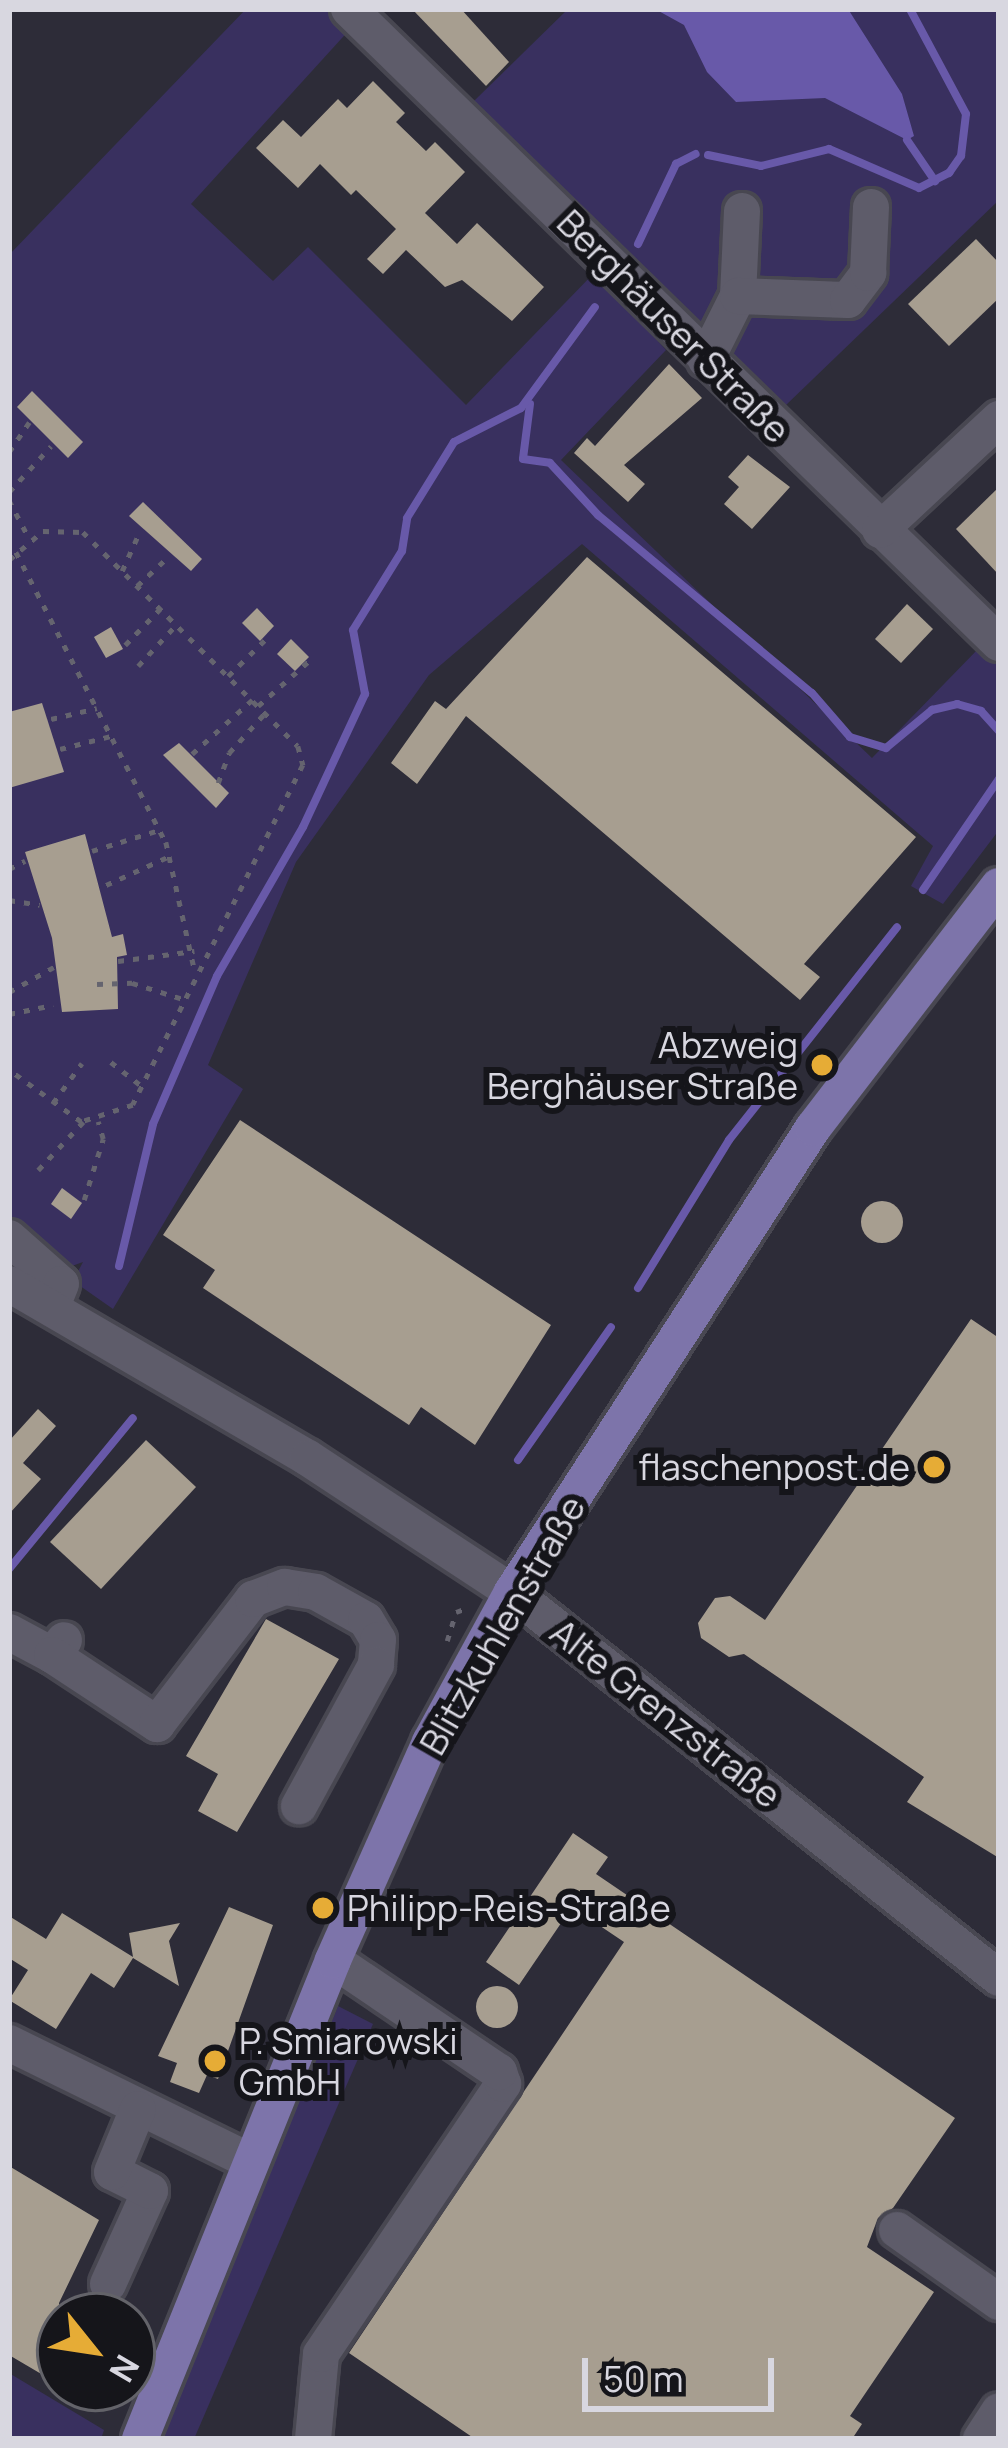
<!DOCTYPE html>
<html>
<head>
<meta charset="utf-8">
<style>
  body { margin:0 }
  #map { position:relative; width:1008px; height:2448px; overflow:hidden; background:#2d2c38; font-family:Manrope,sans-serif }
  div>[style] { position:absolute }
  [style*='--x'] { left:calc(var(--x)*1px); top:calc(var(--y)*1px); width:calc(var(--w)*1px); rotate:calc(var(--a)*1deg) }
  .green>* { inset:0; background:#39305f }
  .water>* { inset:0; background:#6859a9 }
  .stream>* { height:8px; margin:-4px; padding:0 4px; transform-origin:4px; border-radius:4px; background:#6859a9 }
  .building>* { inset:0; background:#a79e90 }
  .round { border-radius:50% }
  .path>* { height:4.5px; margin-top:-2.25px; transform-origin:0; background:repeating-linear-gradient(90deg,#65646f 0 6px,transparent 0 15px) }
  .roads { filter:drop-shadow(3px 0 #484751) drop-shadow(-3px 0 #484751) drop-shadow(0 3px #484751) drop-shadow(0 -3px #484751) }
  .minor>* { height:36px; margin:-18px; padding:0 18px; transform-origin:18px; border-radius:18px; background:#5e5c6a }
  .major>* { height:36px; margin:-18px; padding:0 18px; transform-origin:18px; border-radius:18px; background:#7d74aa }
  .dots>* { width:33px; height:33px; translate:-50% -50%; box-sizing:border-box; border:6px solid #15151a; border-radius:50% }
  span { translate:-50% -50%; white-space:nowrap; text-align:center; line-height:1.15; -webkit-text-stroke:12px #15151a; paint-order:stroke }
  .street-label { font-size:36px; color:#d8d7e0 }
  .poi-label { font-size:36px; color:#d8d7e0 }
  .right { translate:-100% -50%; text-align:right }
  .left { translate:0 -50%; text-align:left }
  .frame { position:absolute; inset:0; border:12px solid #d8d7e0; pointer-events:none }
  .north { position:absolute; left:36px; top:2292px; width:120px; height:120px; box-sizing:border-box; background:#15151a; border:3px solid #636369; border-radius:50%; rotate:120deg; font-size:33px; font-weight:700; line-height:48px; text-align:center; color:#d8d7e0 }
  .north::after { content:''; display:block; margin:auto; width:42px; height:54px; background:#e6ac36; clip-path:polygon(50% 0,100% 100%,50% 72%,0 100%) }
  .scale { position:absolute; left:582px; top:2358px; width:192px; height:54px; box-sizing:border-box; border:6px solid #d8d7e0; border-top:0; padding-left:15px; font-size:36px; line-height:42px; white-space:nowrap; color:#d8d7e0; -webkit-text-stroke:9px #15151a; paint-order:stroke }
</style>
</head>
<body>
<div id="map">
  <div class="green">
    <div style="clip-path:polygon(246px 9px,332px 9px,352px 27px,191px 204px,273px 281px,308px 247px,466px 405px,595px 272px,666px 350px,561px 460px,872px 758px,980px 647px,999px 665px,999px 830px,943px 904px,911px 886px,933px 846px,582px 544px,429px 675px,296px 862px,208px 1065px,243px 1089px,113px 1309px,73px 1281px,83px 1262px,33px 1280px,9px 1265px,9px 255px)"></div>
    <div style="clip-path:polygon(568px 9px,999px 9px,999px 200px,786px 405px,474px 101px)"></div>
    <div style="clip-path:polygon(338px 2006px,373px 2024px,194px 2439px,159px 2439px)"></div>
    <div style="clip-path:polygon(9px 2373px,104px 2430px,101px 2439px,9px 2439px)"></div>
  </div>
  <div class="water">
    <div style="clip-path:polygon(655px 9px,848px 9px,902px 94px,914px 136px,907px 140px,825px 98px,736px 102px,707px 72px,684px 25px)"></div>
  </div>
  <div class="stream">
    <div style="--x:907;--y:140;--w:50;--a:55.7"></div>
    <div style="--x:708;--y:155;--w:54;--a:11.7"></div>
    <div style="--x:761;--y:166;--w:70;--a:-14"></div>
    <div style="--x:829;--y:149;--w:98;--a:23.4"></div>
    <div style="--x:919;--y:188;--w:34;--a:-27"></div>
    <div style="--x:949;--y:173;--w:21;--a:-55"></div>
    <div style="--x:961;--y:156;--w:42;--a:-83.2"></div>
    <div style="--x:966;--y:114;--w:119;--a:-118.1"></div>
    <div style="--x:638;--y:244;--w:89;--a:-64.6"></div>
    <div style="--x:676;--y:164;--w:22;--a:-27"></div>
    <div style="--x:530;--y:404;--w:55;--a:97.3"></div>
    <div style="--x:523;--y:459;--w:27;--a:8"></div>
    <div style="--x:550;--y:463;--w:71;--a:47.3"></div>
    <div style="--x:598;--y:515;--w:278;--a:39.8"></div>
    <div style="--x:812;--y:693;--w:58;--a:49.2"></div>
    <div style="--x:850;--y:737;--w:38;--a:17"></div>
    <div style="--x:886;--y:748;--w:60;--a:-39.6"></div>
    <div style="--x:932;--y:710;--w:26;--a:-13"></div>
    <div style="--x:957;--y:704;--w:25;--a:16"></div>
    <div style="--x:981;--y:711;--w:27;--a:48"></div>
    <div style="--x:923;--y:890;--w:135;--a:-55.6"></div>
    <div style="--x:119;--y:1266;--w:146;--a:-76.5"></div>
    <div style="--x:153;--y:1124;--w:161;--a:-66.6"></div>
    <div style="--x:217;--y:976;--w:172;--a:-60"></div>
    <div style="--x:303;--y:827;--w:147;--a:-65"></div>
    <div style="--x:365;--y:694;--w:65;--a:-100.6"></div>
    <div style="--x:353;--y:630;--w:93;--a:-58.2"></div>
    <div style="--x:402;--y:551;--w:33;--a:-81"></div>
    <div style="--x:407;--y:518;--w:89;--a:-58.3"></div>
    <div style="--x:454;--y:442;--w:75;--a:-26.9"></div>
    <div style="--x:521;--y:408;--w:125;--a:-53.8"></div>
    <div style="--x:638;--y:1288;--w:174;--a:-58.4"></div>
    <div style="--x:729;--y:1140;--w:271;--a:-51.7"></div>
    <div style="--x:518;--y:1460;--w:162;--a:-55"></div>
    <div style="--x:9;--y:1569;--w:195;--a:-50.6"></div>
  </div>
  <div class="building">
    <div style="clip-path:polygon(412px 9px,461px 9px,509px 62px,486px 86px)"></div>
    <div style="clip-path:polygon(373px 81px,405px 113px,396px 122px,426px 151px,435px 142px,465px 172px,425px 213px,457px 244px,477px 223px,544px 287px,512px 321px,462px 280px,445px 287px,406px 250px,383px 274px,367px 259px,396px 229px,356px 190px,351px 195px,320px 164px,298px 188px,256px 148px,283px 120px,301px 137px,338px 99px,347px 108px)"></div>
    <div style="clip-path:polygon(976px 239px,999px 263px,999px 298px,949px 346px,908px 304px)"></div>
    <div style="clip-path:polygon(669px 364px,702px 398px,624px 465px,645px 484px,628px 502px,574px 453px,587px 438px,595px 446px)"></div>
    <div style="clip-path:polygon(32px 391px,83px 442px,68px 458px,17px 407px)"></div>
    <div style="clip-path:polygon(748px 455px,790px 487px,752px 529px,724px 504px,739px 487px,728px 477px)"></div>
    <div style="clip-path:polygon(999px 487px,999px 575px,956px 529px)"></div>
    <div style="clip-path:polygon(143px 502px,202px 559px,191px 571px,129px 516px)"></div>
    <div style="clip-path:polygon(587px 557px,916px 837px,804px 964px,820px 977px,800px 1000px,466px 716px,417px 784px,391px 763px,435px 701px,446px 709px)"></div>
    <div style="clip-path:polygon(907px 604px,933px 629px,901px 663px,875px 639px)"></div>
    <div style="clip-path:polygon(257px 608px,274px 626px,260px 641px,242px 623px)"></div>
    <div style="clip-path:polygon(111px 627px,123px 649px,106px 658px,94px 637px)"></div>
    <div style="clip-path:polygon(291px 639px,309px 657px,295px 671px,277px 654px)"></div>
    <div style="clip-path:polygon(42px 703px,64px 772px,9px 788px,9px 712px)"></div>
    <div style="clip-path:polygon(179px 743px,229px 793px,216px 808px,163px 755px)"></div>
    <div style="clip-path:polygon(85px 834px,112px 937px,123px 934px,127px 955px,117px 957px,118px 1009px,62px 1012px,52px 938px,25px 852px)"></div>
    <div style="clip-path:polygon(240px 1120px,551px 1325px,475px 1445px,421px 1407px,409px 1425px,203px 1288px,215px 1270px,163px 1235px)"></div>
    <div style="clip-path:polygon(62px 1188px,82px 1203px,71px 1219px,51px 1204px)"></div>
    <div class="round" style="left:861px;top:1201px;width:42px;height:42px"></div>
    <div style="clip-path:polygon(971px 1319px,999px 1338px,999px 1858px,907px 1802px,924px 1777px,744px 1654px,729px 1657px,701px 1638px,698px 1623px,715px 1598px,730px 1596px,765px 1620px)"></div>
    <div style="clip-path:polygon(38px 1409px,56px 1426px,23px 1463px,41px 1479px,9px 1514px,9px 1441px)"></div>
    <div style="clip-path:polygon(146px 1440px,196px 1487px,101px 1589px,50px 1542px)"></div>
    <div style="clip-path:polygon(266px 1619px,339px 1659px,237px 1832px,198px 1811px,218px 1774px,186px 1756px)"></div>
    <div style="clip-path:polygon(573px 1833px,608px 1857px,596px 1874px,955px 2118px,893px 2208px,878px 2218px,867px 2247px,934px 2292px,850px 2416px,862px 2424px,852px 2439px,475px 2439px,349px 2353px,624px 1942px,572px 1907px,519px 1985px,486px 1962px)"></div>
    <div style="clip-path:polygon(229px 1907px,273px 1925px,218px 2079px,207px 2075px,199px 2093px,170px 2082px,177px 2063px,158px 2056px)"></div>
    <div style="clip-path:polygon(62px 1913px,133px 1957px,129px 1933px,180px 1923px,169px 1941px,179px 1986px,133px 1958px,114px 1988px,91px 1973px,56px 2029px,9px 2000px,28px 1970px,9px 1958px,9px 1916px,46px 1939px)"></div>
    <div class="round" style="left:476px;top:1986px;width:42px;height:42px"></div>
    <div style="clip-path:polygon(9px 2166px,99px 2220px,59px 2303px,60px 2385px,9px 2355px)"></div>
  </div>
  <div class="path">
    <div style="--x:9;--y:452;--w:36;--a:-56"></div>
    <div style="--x:9;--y:492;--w:62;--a:-47.6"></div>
    <div style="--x:9;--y:500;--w:43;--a:62.2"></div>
    <div style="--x:16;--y:552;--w:326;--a:62.7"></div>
    <div style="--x:166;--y:842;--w:133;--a:77.4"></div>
    <div style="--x:9;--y:560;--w:45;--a:-40.5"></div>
    <div style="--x:43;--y:531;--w:40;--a:1.4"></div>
    <div style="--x:83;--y:532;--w:303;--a:44.9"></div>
    <div style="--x:298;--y:746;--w:20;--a:75"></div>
    <div style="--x:303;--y:765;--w:380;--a:116.6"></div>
    <div style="--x:133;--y:1105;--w:55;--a:161.9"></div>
    <div style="--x:81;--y:1122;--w:89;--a:-144.2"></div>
    <div style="--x:122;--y:571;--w:44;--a:-65.8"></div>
    <div style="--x:137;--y:586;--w:42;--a:-43.1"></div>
    <div style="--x:125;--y:645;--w:50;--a:-45.8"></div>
    <div style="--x:138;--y:666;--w:56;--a:-47.2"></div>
    <div style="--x:228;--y:676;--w:56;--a:-44.3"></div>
    <div style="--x:258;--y:706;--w:68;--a:-41.4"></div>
    <div style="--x:51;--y:719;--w:47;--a:-13.4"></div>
    <div style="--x:60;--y:749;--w:53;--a:-14.3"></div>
    <div style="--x:192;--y:754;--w:81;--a:-42"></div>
    <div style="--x:218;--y:783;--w:32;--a:-70"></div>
    <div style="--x:229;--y:753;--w:54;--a:-48"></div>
    <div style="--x:92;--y:851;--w:70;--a:-17.4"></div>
    <div style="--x:9;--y:869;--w:18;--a:-27"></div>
    <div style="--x:106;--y:885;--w:70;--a:-24.4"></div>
    <div style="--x:9;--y:900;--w:31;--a:9"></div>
    <div style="--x:118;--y:961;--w:77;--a:-7.5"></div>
    <div style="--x:97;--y:984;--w:35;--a:-2"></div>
    <div style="--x:132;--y:983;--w:53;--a:17.4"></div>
    <div style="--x:9;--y:992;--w:51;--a:-29.1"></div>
    <div style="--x:9;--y:1014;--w:45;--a:-11.6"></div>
    <div style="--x:111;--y:1062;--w:39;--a:38"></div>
    <div style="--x:53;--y:1103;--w:49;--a:-54.1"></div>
    <div style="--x:38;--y:1170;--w:66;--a:-46.8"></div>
    <div style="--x:84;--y:1200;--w:64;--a:-72.7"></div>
    <div style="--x:103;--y:1139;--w:18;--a:-106"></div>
    <div style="--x:447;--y:1641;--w:30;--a:-73"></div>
    <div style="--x:456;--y:1612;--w:12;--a:-20"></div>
  </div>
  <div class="roads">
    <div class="minor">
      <div style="--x:349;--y:9;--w:908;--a:44.29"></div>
      <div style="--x:738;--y:296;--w:85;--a:-87.3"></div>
      <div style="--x:706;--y:360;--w:72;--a:-63.4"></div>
      <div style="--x:738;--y:296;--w:110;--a:2.1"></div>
      <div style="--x:848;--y:300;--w:34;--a:-53"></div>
      <div style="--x:868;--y:273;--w:66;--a:-87.4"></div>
      <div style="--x:880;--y:530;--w:163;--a:-43"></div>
      <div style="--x:9;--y:1238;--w:69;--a:41.5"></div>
      <div style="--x:61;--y:1284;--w:24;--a:112"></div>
      <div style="--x:9;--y:1284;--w:346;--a:30.2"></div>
      <div style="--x:308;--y:1458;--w:244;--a:33.3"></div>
      <div style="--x:512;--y:1592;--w:621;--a:38.4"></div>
      <div style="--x:9;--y:1632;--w:49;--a:28.1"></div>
      <div style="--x:52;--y:1655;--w:19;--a:-51"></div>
      <div style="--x:52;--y:1655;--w:126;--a:33.3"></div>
      <div style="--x:157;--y:1724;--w:158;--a:-52.5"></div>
      <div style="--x:253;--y:1599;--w:34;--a:-21"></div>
      <div style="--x:285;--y:1587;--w:31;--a:9"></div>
      <div style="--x:316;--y:1592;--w:57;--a:29.2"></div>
      <div style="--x:366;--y:1620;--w:23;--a:59"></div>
      <div style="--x:378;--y:1640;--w:25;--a:95"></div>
      <div style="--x:376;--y:1665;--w:161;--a:118.6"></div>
      <div style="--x:9;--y:2043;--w:268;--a:26.1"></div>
      <div style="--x:897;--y:2230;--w:125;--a:35.2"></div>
      <div style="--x:108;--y:2284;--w:102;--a:-65.7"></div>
      <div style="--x:150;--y:2191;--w:42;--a:-153.4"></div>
      <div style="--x:112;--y:2172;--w:68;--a:-67.6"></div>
      <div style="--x:313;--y:2439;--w:85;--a:-84.6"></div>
      <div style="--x:321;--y:2354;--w:326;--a:-56"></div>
      <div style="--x:503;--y:2084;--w:13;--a:-108"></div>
      <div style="--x:499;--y:2072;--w:200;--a:-146"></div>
      <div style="--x:981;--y:2439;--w:33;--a:-57"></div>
    </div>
    <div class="major">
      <div style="--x:140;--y:2439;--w:516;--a:-68.05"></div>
      <div style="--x:333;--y:1960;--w:239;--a:-66"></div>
      <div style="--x:430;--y:1742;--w:171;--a:-61.3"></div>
      <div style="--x:512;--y:1592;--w:553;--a:-57.03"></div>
      <div style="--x:813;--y:1128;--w:305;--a:-52.5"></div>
    </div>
  </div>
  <div class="dots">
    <div style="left:822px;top:1065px;background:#e6ac36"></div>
    <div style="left:934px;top:1467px;background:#e6ac36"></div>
    <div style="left:323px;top:1908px;background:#e6ac36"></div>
    <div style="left:215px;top:2061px;background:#e6ac36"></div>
  </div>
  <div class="street-label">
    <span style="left:674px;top:326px;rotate:45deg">Berghäuser Straße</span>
    <span style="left:502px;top:1625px;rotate:-60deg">Blitzkuhlenstraße</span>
    <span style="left:666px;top:1713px;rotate:38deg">Alte Grenzstraße</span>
  </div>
  <div class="poi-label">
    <span class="right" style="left:798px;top:1065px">Abzweig<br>Berghäuser Straße</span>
    <span class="right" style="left:910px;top:1467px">flaschenpost.de</span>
    <span class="left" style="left:347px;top:1908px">Philipp-Reis-Straße</span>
    <span class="left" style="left:239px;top:2061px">P. Smiarowski<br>GmbH</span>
  </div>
  <div class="frame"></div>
  <div class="north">N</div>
  <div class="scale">50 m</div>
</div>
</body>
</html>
